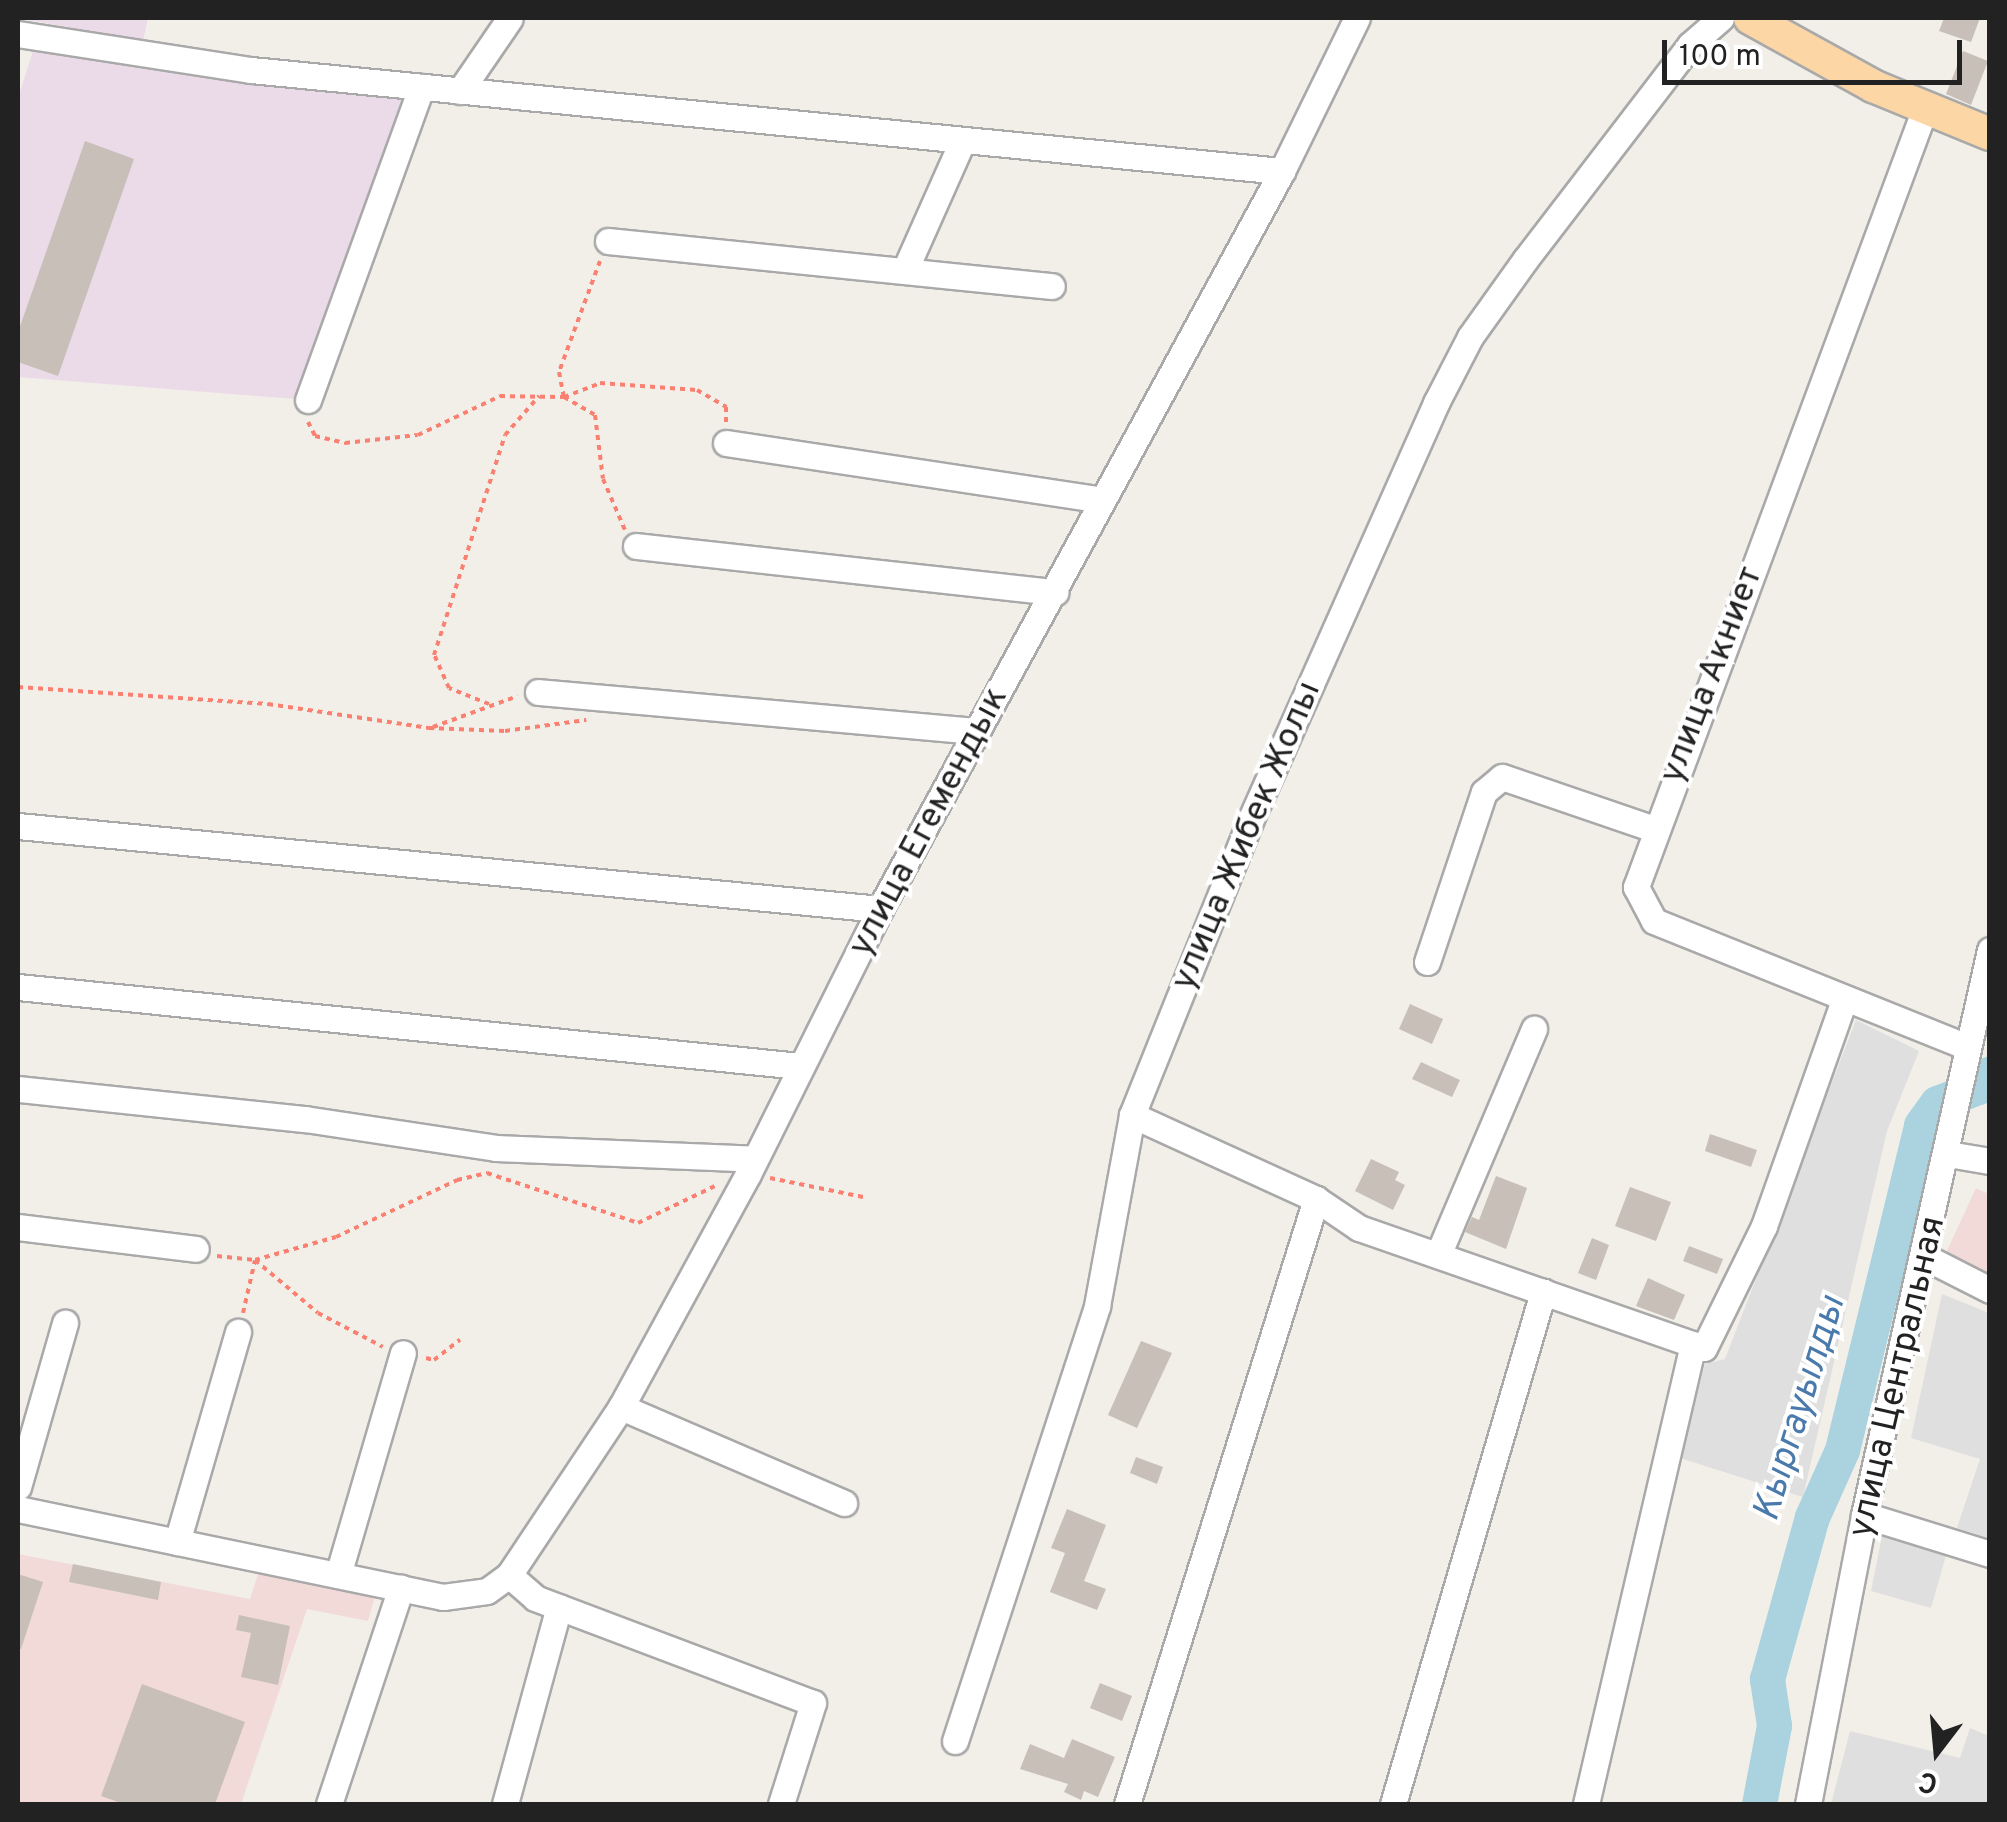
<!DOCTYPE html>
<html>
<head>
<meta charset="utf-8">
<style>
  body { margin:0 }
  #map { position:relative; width:2007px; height:1822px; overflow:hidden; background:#f2efe9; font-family:Overpass,sans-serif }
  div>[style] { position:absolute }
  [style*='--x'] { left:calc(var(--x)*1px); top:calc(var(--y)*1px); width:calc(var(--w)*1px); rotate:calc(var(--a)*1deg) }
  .residential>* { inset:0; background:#e0dfdf }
  .commercial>* { inset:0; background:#f2dad9 }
  .industrial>* { inset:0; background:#ebdbe8 }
  .river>* { height:35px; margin:-17.5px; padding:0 17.5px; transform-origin:17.5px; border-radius:17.5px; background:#aad3df }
  .building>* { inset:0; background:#c7bfb8 }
  .path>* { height:4px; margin-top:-2px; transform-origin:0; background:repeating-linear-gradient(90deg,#fa8072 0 5px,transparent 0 10px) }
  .roads { filter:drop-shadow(2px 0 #a9a9a9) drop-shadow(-2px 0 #a9a9a9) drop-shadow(0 2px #a9a9a9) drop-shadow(0 -2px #a9a9a9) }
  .minor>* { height:25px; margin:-12.5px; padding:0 12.5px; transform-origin:12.5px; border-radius:12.5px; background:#fff }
  .major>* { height:32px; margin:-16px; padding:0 16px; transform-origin:16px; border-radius:16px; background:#fcd6a4 }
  span { translate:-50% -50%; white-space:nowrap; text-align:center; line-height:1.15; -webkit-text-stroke:8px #fff; paint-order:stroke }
  .street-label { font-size:35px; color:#222 }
  .water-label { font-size:38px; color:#4a7aab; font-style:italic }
  .frame { position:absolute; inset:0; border:20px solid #222; pointer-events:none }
  .north { position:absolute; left:1887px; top:1702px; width:100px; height:100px; -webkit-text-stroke:8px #fff; paint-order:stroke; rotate:196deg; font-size:28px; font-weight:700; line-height:40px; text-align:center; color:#222 }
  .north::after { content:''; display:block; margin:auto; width:35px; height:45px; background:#222; clip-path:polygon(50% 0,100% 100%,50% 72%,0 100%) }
  .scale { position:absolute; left:1662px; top:40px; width:300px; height:45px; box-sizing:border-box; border:5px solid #222; border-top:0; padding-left:12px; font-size:30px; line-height:35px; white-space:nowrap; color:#222; -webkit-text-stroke:8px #fff; paint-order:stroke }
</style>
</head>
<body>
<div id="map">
  <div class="residential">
    <div style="clip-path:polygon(1856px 1020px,1919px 1051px,1887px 1131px,1803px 1497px,1680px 1458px,1705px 1364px,1725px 1359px)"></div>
    <div style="clip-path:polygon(1942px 1294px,1989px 1313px,1989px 1538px,1957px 1528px,1980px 1459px,1911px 1438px)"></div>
    <div style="clip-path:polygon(1883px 1531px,1947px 1552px,1931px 1608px,1871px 1591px)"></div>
    <div style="clip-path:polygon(1970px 1728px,1989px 1736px,1989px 1804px,1831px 1804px,1850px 1731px,1960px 1758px)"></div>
  </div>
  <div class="commercial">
    <div style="clip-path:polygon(1976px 1188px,1989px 1194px,1989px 1275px,1944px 1257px)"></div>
    <div style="clip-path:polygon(18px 1554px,250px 1599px,259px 1571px,375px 1596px,368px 1621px,307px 1609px,241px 1804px,18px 1804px)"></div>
  </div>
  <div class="industrial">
    <div style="clip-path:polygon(18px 18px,148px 18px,143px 41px)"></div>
    <div style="clip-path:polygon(34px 48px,404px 98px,295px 399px,18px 377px,18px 98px)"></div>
  </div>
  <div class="river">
    <div style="--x:1759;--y:1804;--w:80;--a:-79.2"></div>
    <div style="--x:1774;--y:1725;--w:47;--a:-98.7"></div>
    <div style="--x:1767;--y:1679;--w:168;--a:-74.5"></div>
    <div style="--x:1812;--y:1517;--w:73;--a:-65.9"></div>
    <div style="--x:1842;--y:1450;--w:334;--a:-76.3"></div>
    <div style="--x:1921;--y:1125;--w:27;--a:-54"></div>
    <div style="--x:1937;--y:1103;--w:44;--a:-21.3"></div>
    <div style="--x:1978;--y:1087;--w:18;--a:-49"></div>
  </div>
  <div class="building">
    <div style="clip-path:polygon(1944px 18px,1980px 18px,1971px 42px,1939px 31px)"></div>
    <div style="clip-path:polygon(1963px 51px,1988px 61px,1971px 105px,1946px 94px)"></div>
    <div style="clip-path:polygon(85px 141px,134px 159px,58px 376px,18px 362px,18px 332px)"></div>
    <div style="clip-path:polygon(1410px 1004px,1443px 1019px,1432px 1044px,1399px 1029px)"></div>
    <div style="clip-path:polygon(1421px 1062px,1460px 1080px,1452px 1097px,1412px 1079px)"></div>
    <div style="clip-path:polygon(1710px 1134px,1757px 1150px,1751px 1167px,1705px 1151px)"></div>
    <div style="clip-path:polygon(1371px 1159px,1399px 1172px,1395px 1180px,1405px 1185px,1393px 1210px,1355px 1191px)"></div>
    <div style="clip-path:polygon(1496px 1176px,1527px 1188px,1506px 1249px,1465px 1232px,1472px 1217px,1479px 1220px)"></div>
    <div style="clip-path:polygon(1630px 1187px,1671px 1202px,1656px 1241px,1615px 1226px)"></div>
    <div style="clip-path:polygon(1592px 1238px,1609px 1245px,1596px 1280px,1578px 1273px)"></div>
    <div style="clip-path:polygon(1689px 1246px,1723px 1259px,1717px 1274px,1683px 1261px)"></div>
    <div style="clip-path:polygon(1648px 1278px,1685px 1295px,1674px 1320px,1636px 1306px)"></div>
    <div style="clip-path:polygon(1141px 1341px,1172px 1353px,1137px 1428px,1108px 1415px)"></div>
    <div style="clip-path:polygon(1136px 1457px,1163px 1467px,1157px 1484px,1130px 1473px)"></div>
    <div style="clip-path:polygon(1067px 1509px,1106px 1525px,1084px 1581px,1106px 1589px,1097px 1610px,1050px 1592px,1065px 1553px,1051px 1548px)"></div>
    <div style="clip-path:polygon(73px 1564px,161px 1582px,158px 1600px,69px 1582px)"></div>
    <div style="clip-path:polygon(18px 1574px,43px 1582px,21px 1649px,18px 1649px)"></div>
    <div style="clip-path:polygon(239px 1615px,290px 1626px,278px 1685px,241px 1677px,251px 1633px,236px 1630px)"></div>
    <div style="clip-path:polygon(1100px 1683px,1132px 1696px,1122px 1721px,1090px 1708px)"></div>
    <div style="clip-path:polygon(142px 1684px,245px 1722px,215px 1804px,124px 1804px,101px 1796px)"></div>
    <div style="clip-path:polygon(1072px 1739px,1115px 1757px,1098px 1797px,1084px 1791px,1081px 1800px,1064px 1792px,1068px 1784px,1020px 1769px,1030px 1744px,1064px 1758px)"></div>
  </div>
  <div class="path">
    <div style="--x:600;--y:261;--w:118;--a:110.3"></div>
    <div style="--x:559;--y:372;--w:25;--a:79"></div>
    <div style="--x:564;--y:397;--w:36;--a:30"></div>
    <div style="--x:595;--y:415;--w:64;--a:82.9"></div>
    <div style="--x:603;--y:479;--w:56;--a:66.7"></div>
    <div style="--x:308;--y:422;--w:16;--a:63"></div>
    <div style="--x:315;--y:436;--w:31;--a:13"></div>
    <div style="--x:345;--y:443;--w:73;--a:-6.3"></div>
    <div style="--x:418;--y:435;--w:91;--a:-25.4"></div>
    <div style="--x:500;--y:396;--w:64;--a:0.9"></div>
    <div style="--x:564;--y:397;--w:39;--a:-21"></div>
    <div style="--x:600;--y:383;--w:97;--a:4.1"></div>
    <div style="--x:697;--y:390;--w:34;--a:30"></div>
    <div style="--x:726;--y:407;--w:17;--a:90"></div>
    <div style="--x:18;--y:687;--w:251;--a:3.9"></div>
    <div style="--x:268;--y:704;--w:163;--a:8.5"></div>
    <div style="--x:429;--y:728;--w:76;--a:2.3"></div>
    <div style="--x:505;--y:731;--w:82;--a:-7.7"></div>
    <div style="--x:489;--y:704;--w:43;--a:-158.2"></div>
    <div style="--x:449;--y:688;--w:36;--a:-114"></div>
    <div style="--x:434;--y:655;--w:231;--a:-72.1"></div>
    <div style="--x:505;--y:435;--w:52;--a:-48.9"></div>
    <div style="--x:433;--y:727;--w:90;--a:-20"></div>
    <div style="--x:770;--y:1178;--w:95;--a:11.5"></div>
    <div style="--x:217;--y:1256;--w:38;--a:6"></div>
    <div style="--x:255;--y:1260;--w:84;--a:-15.9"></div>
    <div style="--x:336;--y:1237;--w:134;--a:-25.2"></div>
    <div style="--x:457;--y:1180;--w:31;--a:-13"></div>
    <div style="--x:487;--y:1173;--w:159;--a:18.3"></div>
    <div style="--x:638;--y:1223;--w:88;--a:-25.7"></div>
    <div style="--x:243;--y:1313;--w:54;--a:-77.2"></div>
    <div style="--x:255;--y:1260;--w:82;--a:40.1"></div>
    <div style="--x:318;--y:1313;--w:73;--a:27.6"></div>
    <div style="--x:426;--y:1358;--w:8;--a:14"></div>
    <div style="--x:434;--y:1360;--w:33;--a:-38"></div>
  </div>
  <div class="roads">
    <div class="minor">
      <div style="--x:18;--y:34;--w:236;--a:8.8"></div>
      <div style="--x:251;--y:70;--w:1036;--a:5.6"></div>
      <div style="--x:460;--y:91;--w:88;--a:-55.6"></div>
      <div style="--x:1924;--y:111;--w:828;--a:110.36"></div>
      <div style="--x:1636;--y:887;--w:38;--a:62"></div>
      <div style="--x:1654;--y:921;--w:338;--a:21.9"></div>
      <div style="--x:608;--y:241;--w:446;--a:5.8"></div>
      <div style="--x:905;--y:270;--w:140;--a:-66"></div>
      <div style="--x:308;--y:400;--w:333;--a:-70.1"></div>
      <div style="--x:726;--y:443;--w:380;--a:8.6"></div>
      <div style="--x:636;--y:546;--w:422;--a:6.3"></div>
      <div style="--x:538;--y:692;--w:441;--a:5.1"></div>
      <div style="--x:18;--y:826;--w:866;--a:5.5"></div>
      <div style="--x:1427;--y:962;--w:179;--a:-71.5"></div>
      <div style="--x:1484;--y:792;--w:23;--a:-40"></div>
      <div style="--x:1502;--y:777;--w:161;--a:18.9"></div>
      <div style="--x:18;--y:987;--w:786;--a:5.77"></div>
      <div style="--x:18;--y:1089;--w:289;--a:6"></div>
      <div style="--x:305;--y:1119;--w:193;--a:8.6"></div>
      <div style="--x:496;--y:1148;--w:259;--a:2.4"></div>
      <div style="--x:1132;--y:1115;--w:202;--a:24.5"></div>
      <div style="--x:1316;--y:1199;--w:52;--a:34"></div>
      <div style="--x:1359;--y:1228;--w:365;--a:19.2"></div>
      <div style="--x:1704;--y:1348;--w:136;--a:-63.8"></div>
      <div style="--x:1764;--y:1226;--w:240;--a:-70.5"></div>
      <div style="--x:1948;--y:1154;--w:43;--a:9.5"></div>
      <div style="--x:18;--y:1227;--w:179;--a:7"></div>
      <div style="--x:1438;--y:1255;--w:246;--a:-67"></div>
      <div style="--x:1925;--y:1257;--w:73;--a:26.9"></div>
      <div style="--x:621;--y:1407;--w:243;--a:23.3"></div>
      <div style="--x:18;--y:1487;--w:171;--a:-74"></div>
      <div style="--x:18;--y:1509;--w:434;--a:11.7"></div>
      <div style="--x:443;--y:1597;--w:44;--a:-7.8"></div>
      <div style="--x:487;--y:1591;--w:27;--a:-36"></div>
      <div style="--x:509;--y:1575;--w:202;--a:-56.3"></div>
      <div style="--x:621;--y:1407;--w:265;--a:-61.4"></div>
      <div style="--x:748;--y:1174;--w:296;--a:-63.5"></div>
      <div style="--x:880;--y:909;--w:840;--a:-61.42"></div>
      <div style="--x:1282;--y:171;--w:170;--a:-63.9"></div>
      <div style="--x:1864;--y:1515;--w:132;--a:17.2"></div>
      <div style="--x:177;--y:1542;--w:219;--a:-73.8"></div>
      <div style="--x:338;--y:1575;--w:231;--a:-73.7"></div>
      <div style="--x:509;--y:1575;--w:35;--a:41"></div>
      <div style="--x:535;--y:1598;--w:297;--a:20.7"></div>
      <div style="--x:813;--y:1703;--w:106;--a:107.6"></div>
      <div style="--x:955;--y:1741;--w:458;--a:-71.9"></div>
      <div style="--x:1097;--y:1306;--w:194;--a:-79.6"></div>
      <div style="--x:1132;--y:1115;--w:317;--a:-68.1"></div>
      <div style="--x:1250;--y:821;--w:458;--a:-66"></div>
      <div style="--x:1436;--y:403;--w:74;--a:-62.7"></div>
      <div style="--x:1470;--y:337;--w:95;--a:-54.5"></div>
      <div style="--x:1525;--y:260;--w:271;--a:-52.5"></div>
      <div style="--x:1690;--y:45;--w:41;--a:-41.1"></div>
      <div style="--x:329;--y:1804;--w:228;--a:-71.6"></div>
      <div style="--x:505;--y:1804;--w:204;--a:-74.7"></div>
      <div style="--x:1127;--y:1804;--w:634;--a:-72.65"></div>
      <div style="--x:1393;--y:1804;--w:534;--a:-73.67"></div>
      <div style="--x:1586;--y:1804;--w:472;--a:-76.9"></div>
      <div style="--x:1808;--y:1804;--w:294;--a:-79"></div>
      <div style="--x:1864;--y:1515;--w:579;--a:-77.43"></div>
    </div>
    <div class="major">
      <div style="--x:1750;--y:18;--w:141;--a:28.9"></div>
      <div style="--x:1873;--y:86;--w:126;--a:22.3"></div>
    </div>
  </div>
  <div class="street-label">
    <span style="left:1712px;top:675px;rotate:-69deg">улица Акниет</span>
    <span style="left:929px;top:822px;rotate:-62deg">улица Егемендык</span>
    <span style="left:1247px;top:836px;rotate:-67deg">улица Жибек Жолы</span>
    <span style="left:1898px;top:1377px;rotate:-77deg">улица Центральная</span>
  </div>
  <div class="water-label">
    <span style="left:1801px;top:1409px;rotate:-73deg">Кыргауылды</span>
  </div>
  <div class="frame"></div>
  <div class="north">С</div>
  <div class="scale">100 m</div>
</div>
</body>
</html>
